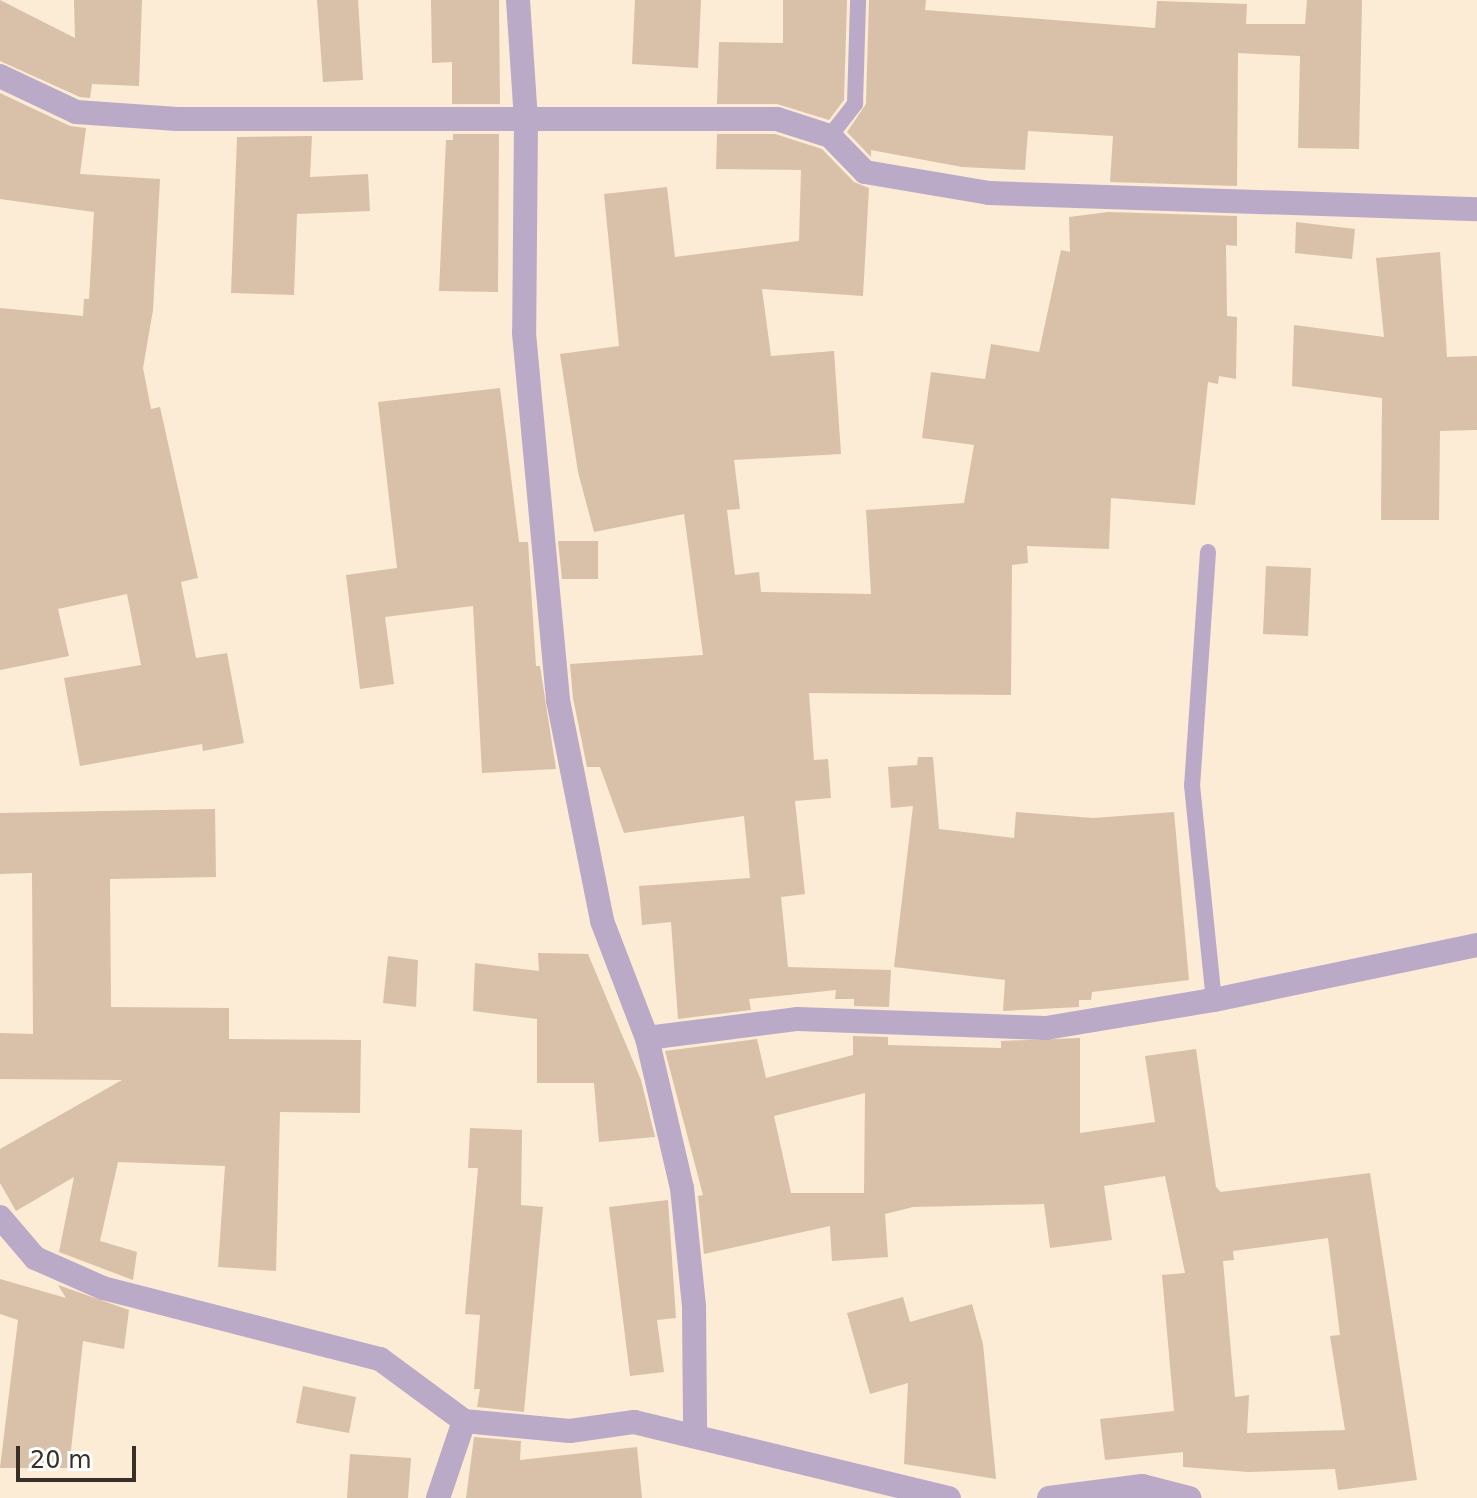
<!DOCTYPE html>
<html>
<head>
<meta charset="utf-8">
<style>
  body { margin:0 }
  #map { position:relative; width:1477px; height:1498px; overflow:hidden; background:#fcebd5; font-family:"DejaVu Sans",sans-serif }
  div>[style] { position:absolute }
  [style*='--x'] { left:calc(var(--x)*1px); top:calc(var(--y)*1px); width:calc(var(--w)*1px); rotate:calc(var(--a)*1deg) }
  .building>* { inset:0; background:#d9c0a9 }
  .lane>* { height:16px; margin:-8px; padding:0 8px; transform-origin:8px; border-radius:8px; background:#baa9c7 }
  .street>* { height:24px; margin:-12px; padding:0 12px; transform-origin:12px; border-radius:12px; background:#baa9c7 }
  span { translate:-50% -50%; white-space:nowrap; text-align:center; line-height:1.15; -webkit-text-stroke:7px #fff; paint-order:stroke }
  .scale { position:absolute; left:16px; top:1446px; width:120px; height:36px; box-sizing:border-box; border:4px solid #383026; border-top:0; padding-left:10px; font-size:24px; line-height:28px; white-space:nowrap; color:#383026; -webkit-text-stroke:6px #fff; paint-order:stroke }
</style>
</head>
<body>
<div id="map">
  <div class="building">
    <div style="clip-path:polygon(0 0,75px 38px,74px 0,142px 0,139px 86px,92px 84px,90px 98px,80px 97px,0 61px)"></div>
    <div style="clip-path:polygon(317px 0,358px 0,363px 80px,323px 82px)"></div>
    <div style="clip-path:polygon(431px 0,499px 0,500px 104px,452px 104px,452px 62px,432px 63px)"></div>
    <div style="clip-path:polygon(635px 0,701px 0,698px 68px,632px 64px)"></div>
    <div style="clip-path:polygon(783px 0,847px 0,844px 100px,829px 120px,777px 104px,717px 104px,719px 42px,783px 43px)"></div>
    <div style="clip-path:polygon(869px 0,926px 0,925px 10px,1155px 28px,1157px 1px,1247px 4px,1246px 24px,1305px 24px,1307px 0,1362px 0,1359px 149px,1298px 148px,1300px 56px,1238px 53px,1237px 186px,1110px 182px,1113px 136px,1028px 131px,1025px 170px,962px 167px,871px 150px,871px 157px,847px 132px,866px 104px)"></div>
    <div style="clip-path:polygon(0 93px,70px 126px,86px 128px,80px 174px,160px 179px,153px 310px,143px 368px,151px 409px,160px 407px,198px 578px,181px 582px,196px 658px,227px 653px,244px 743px,203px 751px,202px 744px,80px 766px,64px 678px,141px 665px,127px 594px,58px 609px,69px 656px,0 670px,0 308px,83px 316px,84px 299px,89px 299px,94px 212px,0 199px)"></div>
    <div style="clip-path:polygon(453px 134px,499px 134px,498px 292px,439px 291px,446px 140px,453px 140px)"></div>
    <div style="clip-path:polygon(717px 134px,775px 134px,822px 149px,854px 182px,869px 188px,863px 296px,762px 289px,771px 356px,834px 351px,841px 454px,734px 460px,740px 509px,727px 510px,735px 575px,759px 572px,761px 592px,871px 594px,866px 510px,964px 503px,974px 445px,922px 438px,931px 372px,985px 379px,991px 344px,1039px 352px,1061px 250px,1070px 252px,1069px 217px,1108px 212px,1237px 216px,1237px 246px,1226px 245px,1227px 316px,1237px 317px,1236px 379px,1219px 376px,1218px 384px,1208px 382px,1195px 505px,1111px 498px,1109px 549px,1027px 546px,1028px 563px,1012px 565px,1011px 695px,809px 693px,814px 760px,828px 759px,831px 798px,795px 801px,805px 894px,781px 897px,788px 967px,891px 970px,889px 1007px,854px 1006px,854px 999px,835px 999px,836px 990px,749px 999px,751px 1010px,678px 1019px,671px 922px,642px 925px,639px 886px,750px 878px,744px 816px,624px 833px,600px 767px,587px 767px,573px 698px,570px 664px,703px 655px,684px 514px,594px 532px,578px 472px,560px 354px,619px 346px,604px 194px,667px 187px,675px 257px,799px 241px,801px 170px,716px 169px)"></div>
    <div style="clip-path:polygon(312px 136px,310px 177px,368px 174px,370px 211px,297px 214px,294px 295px,231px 293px,237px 137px)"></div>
    <div style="clip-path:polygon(1296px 222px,1355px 229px,1352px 259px,1295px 253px)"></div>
    <div style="clip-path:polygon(1440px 252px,1447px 357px,1477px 356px,1477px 430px,1440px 431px,1439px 520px,1381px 520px,1382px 398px,1292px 386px,1294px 325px,1384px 337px,1376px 258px)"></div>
    <div style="clip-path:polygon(500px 388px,519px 542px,528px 542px,536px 666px,540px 666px,556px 769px,482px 773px,473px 606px,385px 617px,394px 684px,360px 689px,346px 575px,397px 568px,378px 402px)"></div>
    <div style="clip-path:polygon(558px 541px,598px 541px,598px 579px,562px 579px)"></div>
    <div style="clip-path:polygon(1266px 566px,1311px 568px,1308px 636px,1263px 634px)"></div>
    <div style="clip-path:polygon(918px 757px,933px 757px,939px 829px,1014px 838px,1016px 812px,1093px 818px,1174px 812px,1189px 980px,1092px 992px,1091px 1000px,1079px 1000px,1079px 1007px,1003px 1011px,1005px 980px,894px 967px,913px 806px,891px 808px,888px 767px,917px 765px)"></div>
    <div style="clip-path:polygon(215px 809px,216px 877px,110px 879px,111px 1007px,229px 1008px,229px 1039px,361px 1040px,360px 1113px,280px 1112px,276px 1271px,218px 1267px,225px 1166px,118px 1162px,100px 1241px,137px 1252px,133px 1280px,59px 1252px,74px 1177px,16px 1211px,0 1183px,0 1149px,122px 1080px,0 1079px,0 1033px,33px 1034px,32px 873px,0 874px,0 813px)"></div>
    <div style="clip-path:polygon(538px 953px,588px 954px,641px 1080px,655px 1137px,599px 1142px,594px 1083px,537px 1083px,537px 1019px,473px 1011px,475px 963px,539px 971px)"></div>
    <div style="clip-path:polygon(388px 956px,418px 960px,416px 1007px,383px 1003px)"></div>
    <div style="clip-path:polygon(evenodd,853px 1036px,888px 1037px,888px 1045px,1001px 1048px,1001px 1041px,1080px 1038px,1080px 1133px,1155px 1122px,1145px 1056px,1196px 1049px,1216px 1187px,1221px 1192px,1370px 1173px,1417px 1480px,1338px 1490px,1335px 1469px,1248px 1472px,1183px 1467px,1183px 1452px,1105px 1460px,1100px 1419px,1174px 1411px,1162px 1275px,1185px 1273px,1165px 1176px,1104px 1186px,1112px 1240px,1050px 1248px,1044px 1204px,913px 1207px,885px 1214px,888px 1257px,832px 1261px,830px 1226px,704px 1254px,698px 1196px,703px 1195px,665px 1051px,757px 1039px,766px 1078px,853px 1055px,853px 1036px,865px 1093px,864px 1193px,791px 1193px,774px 1116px,865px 1093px,853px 1036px,1328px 1238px,1340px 1335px,1330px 1336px,1345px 1430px,1247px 1433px,1249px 1395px,1235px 1397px,1223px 1261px,1234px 1260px,1233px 1251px,1328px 1238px)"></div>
    <div style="clip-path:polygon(470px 1128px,522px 1130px,521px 1205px,543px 1207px,524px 1412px,477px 1407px,480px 1389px,474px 1389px,480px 1315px,465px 1314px,478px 1168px,468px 1168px)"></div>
    <div style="clip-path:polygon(668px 1200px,676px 1318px,657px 1320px,664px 1372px,630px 1376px,609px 1207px)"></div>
    <div style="clip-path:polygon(0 1279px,66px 1298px,58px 1285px,129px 1310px,124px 1349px,83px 1341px,69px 1468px,0 1468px,18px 1320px,0 1314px)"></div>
    <div style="clip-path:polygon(903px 1297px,910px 1322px,972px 1304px,983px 1344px,996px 1479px,904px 1464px,908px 1383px,870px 1394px,847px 1313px)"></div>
    <div style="clip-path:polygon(303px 1386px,356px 1397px,349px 1433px,296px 1423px)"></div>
    <div style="clip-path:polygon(474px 1437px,521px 1441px,520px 1460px,637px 1447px,642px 1498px,466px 1498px)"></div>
    <div style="clip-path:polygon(350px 1454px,411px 1458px,408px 1498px,347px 1498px)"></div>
  </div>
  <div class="lane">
    <div style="--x:830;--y:136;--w:41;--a:-52"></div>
    <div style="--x:855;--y:104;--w:104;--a:-88.3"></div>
    <div style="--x:1208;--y:552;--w:234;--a:93.9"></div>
    <div style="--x:1192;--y:785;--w:216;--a:84.2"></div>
  </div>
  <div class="street">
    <div style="--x:518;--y:0;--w:121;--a:86.2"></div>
    <div style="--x:526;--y:121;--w:212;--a:90.5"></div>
    <div style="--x:524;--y:333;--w:369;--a:84.7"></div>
    <div style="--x:558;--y:700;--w:225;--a:78.7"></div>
    <div style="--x:602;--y:921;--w:125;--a:69"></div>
    <div style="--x:647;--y:1038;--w:154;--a:76.9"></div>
    <div style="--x:682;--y:1188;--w:119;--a:84.2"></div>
    <div style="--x:694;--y:1306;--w:126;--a:89.5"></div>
    <div style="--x:0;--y:76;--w:84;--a:25.3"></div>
    <div style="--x:76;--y:112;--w:101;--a:4"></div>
    <div style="--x:177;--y:119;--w:600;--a:0"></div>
    <div style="--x:777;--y:119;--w:56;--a:17.8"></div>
    <div style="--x:830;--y:136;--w:50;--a:45.8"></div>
    <div style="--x:865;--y:172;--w:126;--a:9.6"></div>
    <div style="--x:989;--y:193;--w:488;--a:1.9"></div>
    <div style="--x:647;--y:1038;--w:152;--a:-7.2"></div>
    <div style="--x:798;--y:1019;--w:248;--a:2.1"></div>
    <div style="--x:1046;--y:1028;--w:170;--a:-9.5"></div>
    <div style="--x:1214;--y:1000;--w:269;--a:-11.8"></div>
    <div style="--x:0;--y:1217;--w:54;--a:49.5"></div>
    <div style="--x:35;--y:1258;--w:74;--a:23.8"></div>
    <div style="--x:103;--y:1288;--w:286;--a:14.4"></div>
    <div style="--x:380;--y:1359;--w:104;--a:36.4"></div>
    <div style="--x:464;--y:1421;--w:106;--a:5.4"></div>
    <div style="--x:570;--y:1431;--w:65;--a:-8"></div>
    <div style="--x:634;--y:1422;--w:324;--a:13.6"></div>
    <div style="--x:438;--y:1498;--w:81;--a:-71.3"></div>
    <div style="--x:1049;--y:1498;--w:94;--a:-7.4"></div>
    <div style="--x:1142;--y:1486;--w:49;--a:14.3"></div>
  </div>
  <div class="scale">20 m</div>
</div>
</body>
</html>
